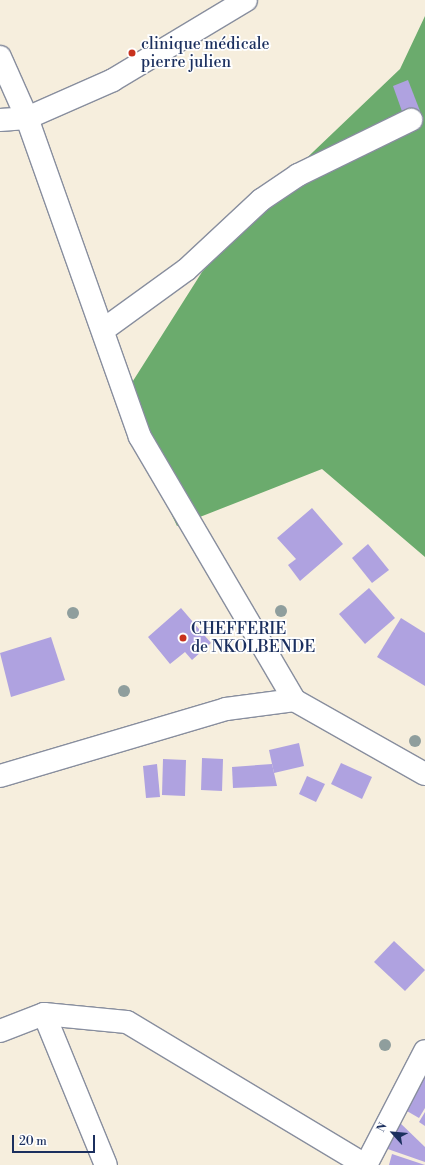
<!DOCTYPE html>
<html>
<head>
<meta charset="utf-8">
<style>
  body { margin:0 }
  #map { position:relative; width:425px; height:1165px; overflow:hidden; background:#f6eedd; font-family:"Libre Bodoni",serif }
  div>[style] { position:absolute }
  [style*='--x'] { left:calc(var(--x)*1px); top:calc(var(--y)*1px); width:calc(var(--w)*1px); rotate:calc(var(--a)*1deg) }
  .forest>* { inset:0; background:#6bab6d }
  .building>* { inset:0; background:#afa2e0 }
  .roads { filter:drop-shadow(1px 0 #888e9e) drop-shadow(-1px 0 #888e9e) drop-shadow(0 1px #888e9e) drop-shadow(0 -1px #888e9e) }
  .minor>* { height:22px; margin:-11px; padding:0 11px; transform-origin:11px; border-radius:11px; background:#fff }
  .trees>* { width:12px; height:12px; margin:-6px; border-radius:50%; background:#8f9e9d }
  .dots>* { width:11px; height:11px; translate:-50% -50%; box-sizing:border-box; border:2px solid #fff; border-radius:50% }
  span { translate:-50% -50%; white-space:nowrap; text-align:center; line-height:1.15; -webkit-text-stroke:3.5px #fff; paint-order:stroke }
  .poi-label { font-size:16px; color:#1b2f5e }
  .left { translate:0 -50%; text-align:left }
  .north { position:absolute; left:373px; top:1113px; width:40px; height:40px; -webkit-text-stroke:3px #fff; paint-order:stroke; rotate:297deg; font-size:11px; font-weight:700; line-height:16px; text-align:center; color:#1b2f5e }
  .north::after { content:''; display:block; margin:auto; width:14px; height:18px; background:#1b2f5e; clip-path:polygon(50% 0,100% 100%,50% 72%,0 100%) }
  .scale { position:absolute; left:12px; top:1135px; width:83px; height:18px; box-sizing:border-box; border:2px solid #1b2f5e; border-top:0; padding-left:5px; font-size:12px; line-height:14px; white-space:nowrap; color:#1b2f5e; -webkit-text-stroke:3px #fff; paint-order:stroke }
</style>
</head>
<body>
<div id="map">
  <div class="forest">
    <div style="clip-path:polygon(425px 16px,425px 557px,322px 469px,177px 526px,119px 403px,202px 272px,270px 193px,400px 69px)"></div>
  </div>
  <div class="building">
    <div style="clip-path:polygon(408px 80px,420px 111px,404px 117px,393px 86px)"></div>
    <div style="clip-path:polygon(312px 508px,343px 544px,300px 581px,288px 565px,296px 559px,277px 538px)"></div>
    <div style="clip-path:polygon(368px 544px,389px 570px,372px 583px,352px 558px)"></div>
    <div style="clip-path:polygon(369px 588px,395px 618px,365px 644px,339px 614px)"></div>
    <div style="clip-path:polygon(181px 608px,211px 643px,192px 660px,185px 652px,170px 664px,148px 637px)"></div>
    <div style="clip-path:polygon(401px 618px,425px 633px,425px 686px,377px 657px)"></div>
    <div style="clip-path:polygon(51px 637px,65px 680px,11px 697px,0 653px)"></div>
    <div style="clip-path:polygon(299px 743px,304px 766px,274px 773px,269px 750px)"></div>
    <div style="clip-path:polygon(202px 758px,223px 759px,222px 791px,201px 790px)"></div>
    <div style="clip-path:polygon(163px 759px,186px 760px,185px 796px,162px 795px)"></div>
    <div style="clip-path:polygon(341px 763px,372px 777px,362px 799px,331px 784px)"></div>
    <div style="clip-path:polygon(157px 764px,160px 797px,146px 798px,143px 766px)"></div>
    <div style="clip-path:polygon(272px 764px,277px 786px,233px 788px,232px 767px)"></div>
    <div style="clip-path:polygon(307px 776px,325px 784px,316px 802px,299px 794px)"></div>
    <div style="clip-path:polygon(394px 941px,425px 970px,405px 991px,374px 962px)"></div>
    <div style="clip-path:polygon(425px 1064px,425px 1108px,419px 1118px,400px 1107px)"></div>
    <div style="clip-path:polygon(425px 1112px,425px 1126px,419px 1122px)"></div>
    <div style="clip-path:polygon(396px 1119px,425px 1147px,425px 1162px,382px 1147px)"></div>
    <div style="clip-path:polygon(392px 1154px,425px 1165px,389px 1165px)"></div>
  </div>
  <div class="roads">
    <div class="minor">
      <div style="--x:0;--y:57;--w:67;--a:66.1"></div>
      <div style="--x:27;--y:118;--w:338;--a:70.5"></div>
      <div style="--x:140;--y:437;--w:305;--a:59.6"></div>
      <div style="--x:0;--y:120;--w:27;--a:-4"></div>
      <div style="--x:27;--y:118;--w:94;--a:-23.8"></div>
      <div style="--x:113;--y:80;--w:155;--a:-31"></div>
      <div style="--x:103;--y:330;--w:102;--a:-35.9"></div>
      <div style="--x:186;--y:270;--w:103;--a:-43"></div>
      <div style="--x:261;--y:200;--w:45;--a:-34"></div>
      <div style="--x:298;--y:175;--w:126;--a:-26"></div>
      <div style="--x:0;--y:776;--w:236;--a:-16.5"></div>
      <div style="--x:226;--y:709;--w:69;--a:-7.5"></div>
      <div style="--x:294;--y:700;--w:150;--a:29.5"></div>
      <div style="--x:44;--y:1014;--w:163;--a:67.7"></div>
      <div style="--x:0;--y:1031;--w:47;--a:-21.1"></div>
      <div style="--x:44;--y:1014;--w:83;--a:5.5"></div>
      <div style="--x:127;--y:1022;--w:278;--a:31"></div>
      <div style="--x:366;--y:1165;--w:128;--a:-62.6"></div>
    </div>
  </div>
  <div class="trees">
    <div style="left:281px;top:611px"></div>
    <div style="left:73px;top:613px"></div>
    <div style="left:124px;top:691px"></div>
    <div style="left:415px;top:741px"></div>
    <div style="left:385px;top:1045px"></div>
  </div>
  <div class="dots">
    <div style="left:132px;top:53px;background:#c8321e"></div>
    <div style="left:183px;top:638px;background:#c8321e"></div>
  </div>
  <div class="poi-label">
    <span class="left" style="left:141px;top:53px">clinique médicale<br>pierre julien</span>
    <span class="left" style="left:191px;top:638px">CHEFFERIE<br>de NKOLBENDE</span>
  </div>
  <div class="north">N</div>
  <div class="scale">20 m</div>
</div>
</body>
</html>
